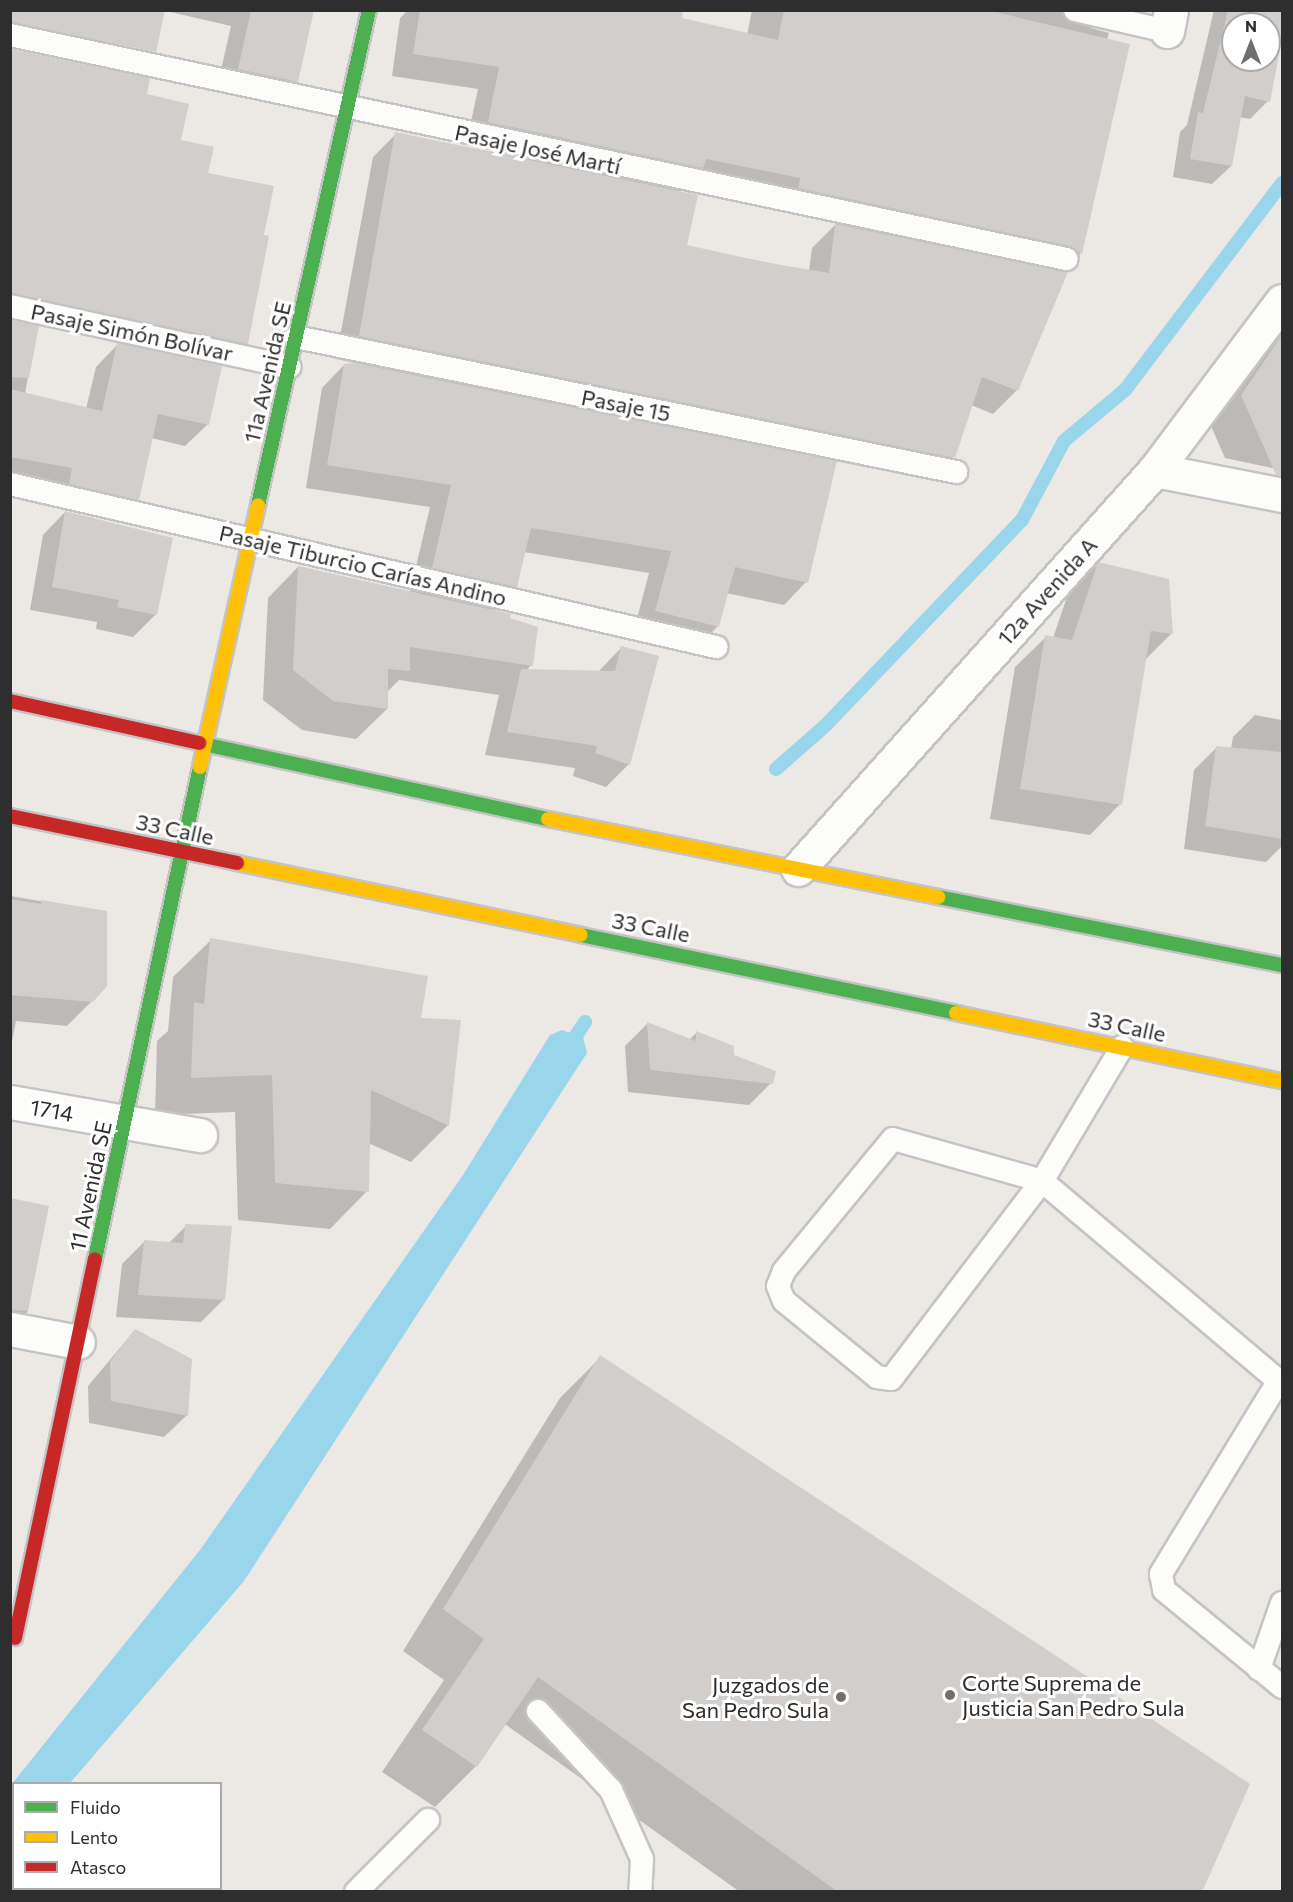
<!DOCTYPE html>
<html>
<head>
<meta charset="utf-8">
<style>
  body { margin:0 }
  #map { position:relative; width:1293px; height:1902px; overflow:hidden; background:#ece8e4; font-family:Commissioner,sans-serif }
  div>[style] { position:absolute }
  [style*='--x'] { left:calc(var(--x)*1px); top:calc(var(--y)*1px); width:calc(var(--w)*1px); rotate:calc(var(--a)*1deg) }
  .water>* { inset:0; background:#99d6ec }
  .shadow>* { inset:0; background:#0003 }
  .stream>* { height:14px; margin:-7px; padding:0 7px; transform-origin:7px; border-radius:7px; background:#99d6ec }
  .building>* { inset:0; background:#d1cecb }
  .roads { filter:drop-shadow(2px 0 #c5c4c5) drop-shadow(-2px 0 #c5c4c5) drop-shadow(0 2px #c5c4c5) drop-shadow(0 -2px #c5c4c5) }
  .lane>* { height:22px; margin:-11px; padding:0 11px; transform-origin:11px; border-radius:11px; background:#fcfcfb }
  .street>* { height:33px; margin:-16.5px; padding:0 16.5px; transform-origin:16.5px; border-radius:16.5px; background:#fcfcfb }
  .fast>* { height:14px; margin:-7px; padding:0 7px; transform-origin:7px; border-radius:7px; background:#4caf50 }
  .slow>* { height:14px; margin:-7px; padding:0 7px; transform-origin:7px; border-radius:7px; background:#ffc107 }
  .jam>* { height:14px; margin:-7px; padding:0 7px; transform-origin:7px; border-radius:7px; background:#c62828 }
  .dots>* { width:16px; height:16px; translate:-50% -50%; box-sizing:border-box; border:3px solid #fff; border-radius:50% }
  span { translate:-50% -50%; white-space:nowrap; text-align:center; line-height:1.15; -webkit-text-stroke:6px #fff; paint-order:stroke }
  .street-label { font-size:22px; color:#2e2e2e }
  .poi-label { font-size:22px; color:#2e2e2e }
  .left { translate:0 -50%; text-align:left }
  .right { translate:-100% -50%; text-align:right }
  .frame { position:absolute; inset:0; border:12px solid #2e2e2e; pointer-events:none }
  .legend { position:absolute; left:12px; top:1782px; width:210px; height:108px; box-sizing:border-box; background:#fff; border:2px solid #ababab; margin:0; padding:8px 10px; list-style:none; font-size:18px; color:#2e2e2e }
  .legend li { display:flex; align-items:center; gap:12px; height:30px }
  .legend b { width:30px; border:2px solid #ababab }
  .north { position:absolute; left:1221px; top:12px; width:60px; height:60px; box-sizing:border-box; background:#fff; border:2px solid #ababab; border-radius:50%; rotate:0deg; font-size:16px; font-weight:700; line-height:24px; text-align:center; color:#2e2e2e }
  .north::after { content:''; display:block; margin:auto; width:21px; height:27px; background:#706f6e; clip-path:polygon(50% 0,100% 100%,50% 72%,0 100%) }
</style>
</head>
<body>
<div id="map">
  <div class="water">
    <div style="clip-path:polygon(562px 1030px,583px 1037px,587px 1053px,244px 1581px,70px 1783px,14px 1784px,11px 1853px,11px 1785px,200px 1550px,463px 1175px,550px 1035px)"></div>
  </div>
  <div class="shadow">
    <div style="clip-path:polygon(10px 10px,109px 42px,87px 63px,10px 47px)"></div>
    <div style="clip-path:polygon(313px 10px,296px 81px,274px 104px,216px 92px,231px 26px,166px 11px)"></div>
    <div style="clip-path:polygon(evenodd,408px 10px,682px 10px,680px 19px,747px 35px,752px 10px,1108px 10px,1091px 28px,1109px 33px,1107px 40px,1128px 45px,1081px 253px,1062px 272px,1066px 273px,1016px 391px,993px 414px,971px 405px,953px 457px,930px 480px,835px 461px,806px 582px,784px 605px,726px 593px,717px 627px,695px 649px,633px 634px,649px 573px,524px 552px,516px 587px,492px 611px,509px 619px,531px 665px,526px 671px,598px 672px,621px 648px,629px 764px,606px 787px,573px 776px,575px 768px,485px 755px,499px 695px,399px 680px,387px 692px,387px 709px,356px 739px,302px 730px,263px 700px,268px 598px,298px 567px,410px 592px,430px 507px,306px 488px,322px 388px,344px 365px,614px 419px,336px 359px,373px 157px,396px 134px,573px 167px,466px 145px,478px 89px,392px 76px,400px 18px,408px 10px,688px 182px,778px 200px,776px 210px,837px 223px,812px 248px,809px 271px,685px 246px,678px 192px,688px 182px)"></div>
    <div style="clip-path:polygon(evenodd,1214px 10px,1282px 10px,1282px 31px,1268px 101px,1250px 119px,1239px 117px,1231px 166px,1212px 184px,1173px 177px,1180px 132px,1187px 125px,1214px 10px,1233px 24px,1269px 24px,1269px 60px,1233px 60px,1233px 24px)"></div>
    <div style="clip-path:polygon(10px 50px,145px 95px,206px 174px,262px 236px,247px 343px,225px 365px,10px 318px)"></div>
    <div style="clip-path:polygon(10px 321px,37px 327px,25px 394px,86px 409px,96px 367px,117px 345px,220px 367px,207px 425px,185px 446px,151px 438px,138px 499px,116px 521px,48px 505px,51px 490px,10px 482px)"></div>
    <div style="clip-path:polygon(1282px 324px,1282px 470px,1225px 458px,1211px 426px)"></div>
    <div style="clip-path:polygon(65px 512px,156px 614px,133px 637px,96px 629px,97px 622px,30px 610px,43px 535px)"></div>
    <div style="clip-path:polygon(1098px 564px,1172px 633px,1144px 661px,1120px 804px,1090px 835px,990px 819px,1015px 667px,1046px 637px,1053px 638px,1068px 594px)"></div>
    <div style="clip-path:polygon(1255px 715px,1282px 720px,1282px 846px,1266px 862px,1184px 849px,1194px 770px,1216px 748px,1231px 749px,1233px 737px)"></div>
    <div style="clip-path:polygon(10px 896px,105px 912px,92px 1001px,67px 1026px,16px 1021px,10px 1052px)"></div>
    <div style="clip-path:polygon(211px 940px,448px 1125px,411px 1162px,368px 1143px,367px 1191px,330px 1229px,238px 1220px,235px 1112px,155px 1115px,157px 1041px,168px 1031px,173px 977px)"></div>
    <div style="clip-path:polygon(647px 1024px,689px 1040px,696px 1033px,771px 1083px,749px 1105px,628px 1092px,625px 1046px)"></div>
    <div style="clip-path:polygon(10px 1200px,47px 1207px,27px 1313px,10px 1329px)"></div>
    <div style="clip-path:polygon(186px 1226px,224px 1299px,201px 1322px,116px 1317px,122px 1264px,145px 1241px,169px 1243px)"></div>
    <div style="clip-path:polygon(135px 1330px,187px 1415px,164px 1437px,89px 1423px,88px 1386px)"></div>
    <div style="clip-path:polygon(601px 1357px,1200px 1892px,740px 1892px,505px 1724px,476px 1766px,435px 1807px,382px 1772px,444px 1680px,403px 1651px,560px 1398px)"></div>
  </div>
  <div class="stream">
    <div style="--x:776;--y:769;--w:65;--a:-41.3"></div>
    <div style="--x:825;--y:726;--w:285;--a:-46.3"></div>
    <div style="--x:1022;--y:520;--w:89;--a:-62"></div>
    <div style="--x:1064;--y:441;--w:80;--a:-39.9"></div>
    <div style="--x:1125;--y:390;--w:260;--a:-52.8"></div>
    <div style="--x:569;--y:1046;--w:29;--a:-56"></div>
  </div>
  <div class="building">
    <div style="clip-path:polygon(10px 10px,165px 10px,156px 52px,10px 22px)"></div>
    <div style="clip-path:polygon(251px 10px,314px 10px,298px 82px,238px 69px)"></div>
    <div style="clip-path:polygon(420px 10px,683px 10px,682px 18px,778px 40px,784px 10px,987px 10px,1130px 44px,1082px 254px,1070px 246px,798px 188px,800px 178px,706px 159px,703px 168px,488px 122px,499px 67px,413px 54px)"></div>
    <div style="clip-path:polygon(evenodd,1228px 10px,1282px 10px,1282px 39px,1270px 102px,1245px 96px,1232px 166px,1190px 159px,1198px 112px,1203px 113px,1228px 10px,1233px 24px,1269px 24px,1269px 60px,1233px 60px,1233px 24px)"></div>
    <div style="clip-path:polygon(10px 49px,150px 78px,147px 94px,189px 104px,181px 140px,214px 147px,208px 173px,274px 186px,264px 235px,269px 236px,248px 344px,10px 293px)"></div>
    <div style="clip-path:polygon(395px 132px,698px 195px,687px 245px,763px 262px,829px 273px,835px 224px,1068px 272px,1018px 391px,982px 377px,955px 458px,359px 336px)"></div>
    <div style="clip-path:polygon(10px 320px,39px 326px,29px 378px,10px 377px)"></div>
    <div style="clip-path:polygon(1282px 335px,1282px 476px,1276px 475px,1241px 395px)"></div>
    <div style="clip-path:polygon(117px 343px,222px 366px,209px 425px,158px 414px,139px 500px,69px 484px,72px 468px,10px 457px,10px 389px,102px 411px)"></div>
    <div style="clip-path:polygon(354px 363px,837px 461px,808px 583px,735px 567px,719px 627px,655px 611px,671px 551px,531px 528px,517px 587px,432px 568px,451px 485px,327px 465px,344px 364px)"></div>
    <div style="clip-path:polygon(65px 511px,173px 538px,157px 615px,117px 607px,119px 600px,52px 587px)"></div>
    <div style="clip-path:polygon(1098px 562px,1169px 579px,1173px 634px,1151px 631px,1122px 805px,1020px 789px,1045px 635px,1072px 640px)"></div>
    <div style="clip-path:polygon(298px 566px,511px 614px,510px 618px,538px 627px,533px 666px,410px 647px,410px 671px,388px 669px,388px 709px,333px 701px,293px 670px)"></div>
    <div style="clip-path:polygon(621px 646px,659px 656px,630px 765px,595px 753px,597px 746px,507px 732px,521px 669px,615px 671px)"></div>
    <div style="clip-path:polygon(1216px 746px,1282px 752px,1282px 839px,1205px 826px)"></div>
    <div style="clip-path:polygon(10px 899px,41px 904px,41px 900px,107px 911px,107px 986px,93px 1002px,10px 995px)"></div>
    <div style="clip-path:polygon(210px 938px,428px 976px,421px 1018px,461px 1020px,449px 1126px,371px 1090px,369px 1192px,275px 1183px,272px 1075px,191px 1078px,194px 1002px,204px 1004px)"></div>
    <div style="clip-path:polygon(647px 1022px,696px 1041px,696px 1031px,734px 1046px,734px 1055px,776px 1071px,773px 1084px,650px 1070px)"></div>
    <div style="clip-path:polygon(10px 1198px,49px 1206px,28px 1311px,10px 1310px)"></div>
    <div style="clip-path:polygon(185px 1224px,232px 1226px,225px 1300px,138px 1295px,144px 1240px,183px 1243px)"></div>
    <div style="clip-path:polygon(135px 1329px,192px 1359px,188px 1416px,111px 1401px,110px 1362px)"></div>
    <div style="clip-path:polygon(600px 1355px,1250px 1784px,1202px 1892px,838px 1892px,538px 1677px,477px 1767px,422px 1730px,484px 1639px,443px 1609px)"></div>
  </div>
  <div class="roads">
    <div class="lane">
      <div style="--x:1075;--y:10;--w:94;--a:12.9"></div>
      <div style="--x:10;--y:35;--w:1080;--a:11.97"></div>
      <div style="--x:10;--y:306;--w:286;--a:12.3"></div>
      <div style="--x:296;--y:337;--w:674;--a:11.56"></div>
      <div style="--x:10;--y:484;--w:725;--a:13"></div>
      <div style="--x:1122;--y:1047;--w:156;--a:120.8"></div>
      <div style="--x:1042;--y:1181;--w:314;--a:40.2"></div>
      <div style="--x:893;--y:1139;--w:155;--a:15.7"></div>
      <div style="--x:1042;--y:1181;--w:249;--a:127.3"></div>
      <div style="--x:891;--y:1379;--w:14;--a:-172"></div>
      <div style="--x:877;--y:1377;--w:120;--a:-140.7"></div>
      <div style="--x:784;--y:1301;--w:16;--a:-112"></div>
      <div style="--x:778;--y:1286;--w:16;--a:-68"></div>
      <div style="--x:784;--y:1271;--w:171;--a:-50.5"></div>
      <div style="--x:1278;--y:1382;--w:225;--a:121.4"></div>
      <div style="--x:1161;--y:1574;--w:16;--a:79"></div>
      <div style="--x:1164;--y:1590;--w:153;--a:39.4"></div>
      <div style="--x:1259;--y:1669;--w:70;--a:-70.8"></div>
      <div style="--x:538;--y:1711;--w:108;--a:47.3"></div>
      <div style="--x:611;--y:1790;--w:76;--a:65.8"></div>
      <div style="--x:642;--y:1859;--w:33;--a:93"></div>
      <div style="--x:356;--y:1892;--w:102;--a:-45"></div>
    </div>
    <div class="street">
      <div style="--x:1167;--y:31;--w:21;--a:-79"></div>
      <div style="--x:1155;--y:470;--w:129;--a:11.1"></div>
      <div style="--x:798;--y:869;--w:535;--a:-48.18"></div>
      <div style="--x:1155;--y:470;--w:211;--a:-53.1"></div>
      <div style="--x:10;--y:1102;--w:193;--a:9.9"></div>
      <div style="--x:10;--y:1329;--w:69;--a:10.8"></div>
    </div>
    <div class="fast">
      <div style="--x:258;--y:505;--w:507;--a:-77.36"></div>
      <div style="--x:199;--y:743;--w:357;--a:12.3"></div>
      <div style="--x:938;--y:897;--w:351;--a:11.2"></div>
      <div style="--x:581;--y:935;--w:383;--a:11.7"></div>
      <div style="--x:95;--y:1259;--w:503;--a:-77.95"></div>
    </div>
    <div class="slow">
      <div style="--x:200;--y:767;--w:268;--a:-77.5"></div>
      <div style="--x:548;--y:819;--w:398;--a:11.3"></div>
      <div style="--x:237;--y:863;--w:351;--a:11.8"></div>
      <div style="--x:956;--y:1013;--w:333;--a:11.8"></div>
    </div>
    <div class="jam">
      <div style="--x:10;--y:701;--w:194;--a:12.5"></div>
      <div style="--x:10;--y:816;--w:232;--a:11.7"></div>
      <div style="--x:15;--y:1638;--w:387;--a:-78.1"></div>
    </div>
  </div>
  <div class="dots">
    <div style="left:950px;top:1695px;background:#706f6e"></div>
    <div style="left:841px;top:1697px;background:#706f6e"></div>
  </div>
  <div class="street-label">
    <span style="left:538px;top:149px;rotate:12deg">Pasaje José Martí</span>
    <span style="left:132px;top:332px;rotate:12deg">Pasaje Simón Bolívar</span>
    <span style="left:267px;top:372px;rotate:-77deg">11a Avenida SE</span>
    <span style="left:626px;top:405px;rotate:11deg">Pasaje 15</span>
    <span style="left:363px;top:565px;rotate:13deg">Pasaje Tiburcio Carías Andino</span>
    <span style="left:1047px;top:591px;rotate:-48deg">12a Avenida A</span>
    <span style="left:175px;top:829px;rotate:12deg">33 Calle</span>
    <span style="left:651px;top:927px;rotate:11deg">33 Calle</span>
    <span style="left:1127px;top:1026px;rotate:12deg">33 Calle</span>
    <span style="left:52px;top:1110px;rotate:10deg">1714</span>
    <span style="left:90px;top:1186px;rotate:-78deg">11 Avenida SE</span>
  </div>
  <div class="poi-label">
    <span class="left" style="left:962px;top:1695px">Corte Suprema de<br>Justicia San Pedro Sula</span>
    <span class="right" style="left:829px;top:1697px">Juzgados de<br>San Pedro Sula</span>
  </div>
  <div class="frame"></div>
  <ul class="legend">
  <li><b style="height:8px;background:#4caf50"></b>Fluido</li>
  <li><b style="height:8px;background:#ffc107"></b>Lento</li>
  <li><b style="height:8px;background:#c62828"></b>Atasco</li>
  </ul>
  <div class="north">N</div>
</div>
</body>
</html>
